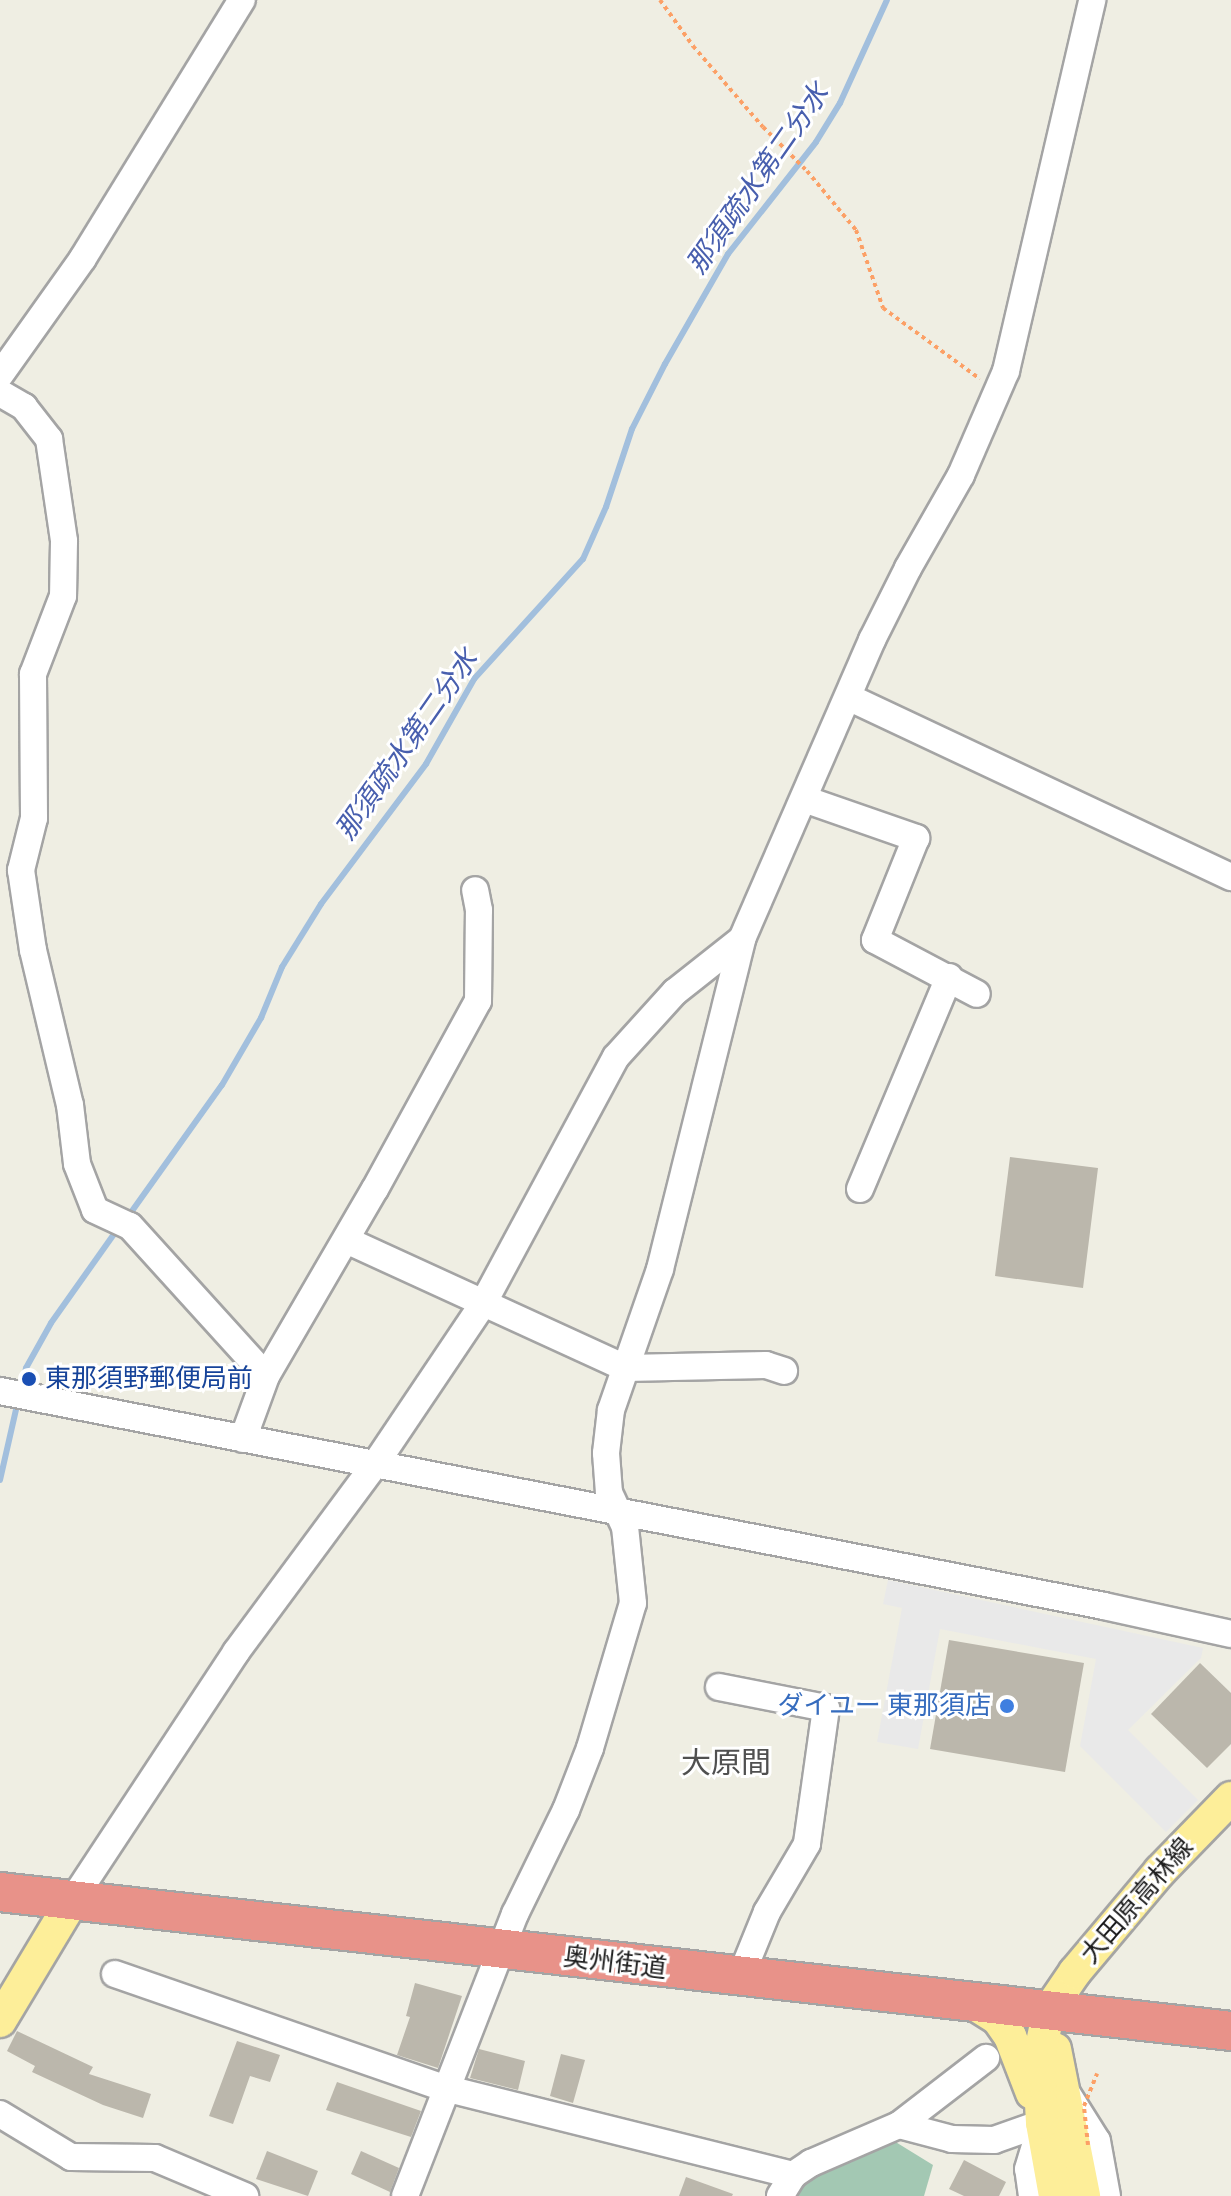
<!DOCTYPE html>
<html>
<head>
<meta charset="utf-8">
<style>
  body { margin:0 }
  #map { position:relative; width:1231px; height:2196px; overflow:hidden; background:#efeee3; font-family:"Fira Sans Condensed","Noto Sans JP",sans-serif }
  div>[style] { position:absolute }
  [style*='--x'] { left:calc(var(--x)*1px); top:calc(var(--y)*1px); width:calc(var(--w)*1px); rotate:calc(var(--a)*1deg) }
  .cemetery>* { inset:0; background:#a3c8b3 }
  .parking>* { inset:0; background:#e9e9e9 }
  .stream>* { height:6px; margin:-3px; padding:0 3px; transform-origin:3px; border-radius:3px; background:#a2bfdd }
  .building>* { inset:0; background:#bbb7ac }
  .path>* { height:4px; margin-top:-2px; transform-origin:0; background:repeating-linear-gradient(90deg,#fca066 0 4px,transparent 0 8px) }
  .roads { filter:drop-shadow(2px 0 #a4a4a4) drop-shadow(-2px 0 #a4a4a4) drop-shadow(0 2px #a4a4a4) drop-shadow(0 -2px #a4a4a4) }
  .minor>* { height:26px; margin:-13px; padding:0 13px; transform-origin:13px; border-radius:13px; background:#fff }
  .major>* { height:32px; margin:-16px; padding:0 16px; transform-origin:16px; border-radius:16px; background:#fdee99 }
  .highway>* { height:38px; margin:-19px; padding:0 19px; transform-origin:19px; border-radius:19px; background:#e89289 }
  .path-bridge>* { height:4px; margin-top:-2px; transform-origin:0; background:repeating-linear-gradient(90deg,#fca066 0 4px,transparent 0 8px) }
  .dots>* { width:22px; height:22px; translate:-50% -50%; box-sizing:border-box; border:4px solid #fff; border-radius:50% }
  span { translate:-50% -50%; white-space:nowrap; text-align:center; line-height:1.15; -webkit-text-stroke:6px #fff; paint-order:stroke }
  .transit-label { font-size:26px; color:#164399 }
  .left { translate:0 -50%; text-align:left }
  .shop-label { font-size:26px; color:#366cbe }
  .right { translate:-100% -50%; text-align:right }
  .street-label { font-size:26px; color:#1d1d1d }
  .water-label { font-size:28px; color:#485fae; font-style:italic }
  .quarter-label { font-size:30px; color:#505050 }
</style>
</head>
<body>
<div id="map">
  <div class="cemetery">
    <div style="clip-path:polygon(894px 2141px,933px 2165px,924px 2196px,794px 2196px,811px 2172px)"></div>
  </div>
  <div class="parking">
    <div style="clip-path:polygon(888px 1580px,1203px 1648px,1201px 1658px,1128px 1730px,1198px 1800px,1166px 1832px,1080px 1746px,1096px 1659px,940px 1629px,918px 1749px,877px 1742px,902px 1608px,883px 1604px)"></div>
  </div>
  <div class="stream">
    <div style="--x:127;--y:1218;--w:163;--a:-54.5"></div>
    <div style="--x:222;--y:1085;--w:78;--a:-59.8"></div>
    <div style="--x:261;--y:1018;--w:55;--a:-67.6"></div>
    <div style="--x:282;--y:967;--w:74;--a:-58.2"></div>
    <div style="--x:321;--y:904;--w:175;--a:-53.1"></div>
    <div style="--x:426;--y:764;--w:98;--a:-60.5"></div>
    <div style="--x:474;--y:679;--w:162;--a:-47.8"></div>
    <div style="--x:583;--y:559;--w:57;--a:-66.1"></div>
    <div style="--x:606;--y:507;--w:82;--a:-71.6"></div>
    <div style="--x:632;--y:429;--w:73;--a:-63.1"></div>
    <div style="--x:665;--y:364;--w:127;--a:-60.2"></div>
    <div style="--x:728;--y:254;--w:142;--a:-51.8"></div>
    <div style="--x:816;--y:142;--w:46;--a:-58.4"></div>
    <div style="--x:840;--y:103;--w:113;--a:-65.5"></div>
    <div style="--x:22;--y:1387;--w:19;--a:-78"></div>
    <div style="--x:26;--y:1368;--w:51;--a:-60.9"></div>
    <div style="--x:51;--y:1323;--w:118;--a:-54.7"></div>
    <div style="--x:0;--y:1480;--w:81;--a:-77.2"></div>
  </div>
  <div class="building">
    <div style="clip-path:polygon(1010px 1157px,1098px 1168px,1083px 1288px,995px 1276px)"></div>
    <div style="clip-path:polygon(949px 1640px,1084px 1663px,1065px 1772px,930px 1749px)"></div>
    <div style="clip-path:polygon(1200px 1663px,1231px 1693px,1231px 1744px,1207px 1768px,1151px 1714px)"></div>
    <div style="clip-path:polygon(415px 1983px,462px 1996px,438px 2068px,397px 2055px,410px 2017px,406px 2016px)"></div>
    <div style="clip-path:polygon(17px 2031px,93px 2067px,89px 2074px,151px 2094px,143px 2118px,103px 2105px,32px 2072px,35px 2066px,7px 2051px)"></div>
    <div style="clip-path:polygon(237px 2041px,280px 2055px,270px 2082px,250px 2076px,233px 2124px,209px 2116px)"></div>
    <div style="clip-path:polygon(479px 2049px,525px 2061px,518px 2090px,470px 2078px)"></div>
    <div style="clip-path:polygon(561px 2054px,585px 2060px,573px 2103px,550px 2096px)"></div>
    <div style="clip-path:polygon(337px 2082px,421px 2111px,411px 2137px,326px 2110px)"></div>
    <div style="clip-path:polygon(267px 2151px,318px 2171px,308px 2196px,256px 2179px)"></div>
    <div style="clip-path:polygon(361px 2151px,399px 2168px,390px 2192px,351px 2174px)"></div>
    <div style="clip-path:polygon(964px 2160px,1006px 2182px,999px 2196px,964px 2196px,949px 2189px)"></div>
    <div style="clip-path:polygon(686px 2177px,733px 2194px,732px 2196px,679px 2196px)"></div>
  </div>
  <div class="path">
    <div style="--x:660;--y:0;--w:57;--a:54.3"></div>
    <div style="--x:693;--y:46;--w:107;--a:49.2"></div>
    <div style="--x:763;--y:127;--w:62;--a:45"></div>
    <div style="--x:807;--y:171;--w:77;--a:50.3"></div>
    <div style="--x:856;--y:230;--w:83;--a:70.9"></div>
    <div style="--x:883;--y:308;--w:120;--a:36.2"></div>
  </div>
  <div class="roads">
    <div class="minor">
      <div style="--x:0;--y:375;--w:143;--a:-54.6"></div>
      <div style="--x:83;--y:258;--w:303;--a:-58.4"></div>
      <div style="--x:0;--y:393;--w:28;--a:30"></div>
      <div style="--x:24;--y:407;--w:41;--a:52"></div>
      <div style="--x:49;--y:439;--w:103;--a:81.6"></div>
      <div style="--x:64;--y:541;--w:55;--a:91"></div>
      <div style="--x:63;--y:596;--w:84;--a:111"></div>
      <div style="--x:33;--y:674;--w:144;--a:89.6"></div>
      <div style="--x:34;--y:818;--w:54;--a:104"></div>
      <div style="--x:21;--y:870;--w:81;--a:81.5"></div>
      <div style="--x:33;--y:950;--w:159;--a:76.6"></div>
      <div style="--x:70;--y:1105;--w:59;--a:83.2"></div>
      <div style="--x:77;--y:1164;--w:49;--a:68.6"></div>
      <div style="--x:95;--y:1210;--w:38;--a:25"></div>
      <div style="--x:130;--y:1226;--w:202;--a:47.8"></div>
      <div style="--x:266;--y:1376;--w:67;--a:110.1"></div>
      <div style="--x:848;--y:697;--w:423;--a:25.2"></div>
      <div style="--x:804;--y:799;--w:119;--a:19.2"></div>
      <div style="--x:916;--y:838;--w:110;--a:111.9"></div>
      <div style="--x:875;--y:940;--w:115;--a:27.9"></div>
      <div style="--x:860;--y:1189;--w:230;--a:-67.2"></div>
      <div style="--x:346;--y:1240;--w:308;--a:24.6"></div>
      <div style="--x:626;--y:1368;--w:140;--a:-1.2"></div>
      <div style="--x:766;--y:1365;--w:19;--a:18"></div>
      <div style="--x:266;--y:1376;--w:216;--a:-59.8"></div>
      <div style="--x:375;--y:1189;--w:214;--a:-61.3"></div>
      <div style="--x:478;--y:1001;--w:91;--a:-89.4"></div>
      <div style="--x:479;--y:910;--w:20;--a:-101"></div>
      <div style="--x:0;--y:1391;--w:1125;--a:11.02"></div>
      <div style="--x:1104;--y:1606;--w:130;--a:12.4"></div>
      <div style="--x:719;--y:1687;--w:109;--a:11.1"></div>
      <div style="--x:826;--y:1708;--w:137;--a:98"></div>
      <div style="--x:807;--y:1844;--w:79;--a:120.5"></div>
      <div style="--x:767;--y:1912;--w:71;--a:112.2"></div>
      <div style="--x:72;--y:1901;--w:298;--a:-56.6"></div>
      <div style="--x:236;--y:1652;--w:235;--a:-53.5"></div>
      <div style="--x:376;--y:1463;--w:194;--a:-56.1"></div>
      <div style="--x:484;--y:1302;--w:278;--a:-61.7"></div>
      <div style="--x:616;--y:1057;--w:88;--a:-47.8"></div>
      <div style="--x:675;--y:992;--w:85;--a:-38.3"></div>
      <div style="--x:115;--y:1974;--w:352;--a:19.1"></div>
      <div style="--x:448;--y:2089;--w:356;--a:14"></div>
      <div style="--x:1068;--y:2095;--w:54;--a:57.8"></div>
      <div style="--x:1097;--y:2141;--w:56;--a:79.7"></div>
      <div style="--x:0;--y:2114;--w:83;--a:31.2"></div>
      <div style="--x:71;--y:2157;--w:84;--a:0.7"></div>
      <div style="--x:155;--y:2158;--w:98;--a:22.9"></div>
      <div style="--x:899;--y:2125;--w:110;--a:-37.6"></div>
      <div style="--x:405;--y:2196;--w:303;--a:-68.7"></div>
      <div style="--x:515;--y:1914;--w:116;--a:-63.9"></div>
      <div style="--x:566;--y:1810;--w:66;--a:-68.8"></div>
      <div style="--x:590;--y:1748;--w:151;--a:-73.5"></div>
      <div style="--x:633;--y:1603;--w:76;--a:-96"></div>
      <div style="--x:625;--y:1527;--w:38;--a:-115"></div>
      <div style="--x:609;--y:1493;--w:40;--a:-94.3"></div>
      <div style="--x:606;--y:1453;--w:43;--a:-83.4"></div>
      <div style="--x:611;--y:1410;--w:149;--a:-70.8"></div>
      <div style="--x:660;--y:1269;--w:340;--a:-76"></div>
      <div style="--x:742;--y:939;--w:326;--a:-66.5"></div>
      <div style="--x:872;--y:640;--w:80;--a:-63.4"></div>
      <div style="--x:908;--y:568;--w:107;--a:-60.3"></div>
      <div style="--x:961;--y:475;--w:113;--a:-66.6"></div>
      <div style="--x:1006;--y:371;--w:381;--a:-76.9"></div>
      <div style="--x:780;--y:2196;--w:25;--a:-58"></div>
      <div style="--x:793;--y:2175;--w:22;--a:-34"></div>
      <div style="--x:811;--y:2163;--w:96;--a:-23.4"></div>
      <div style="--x:899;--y:2125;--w:55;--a:14.8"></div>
      <div style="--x:952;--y:2139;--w:42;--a:1.4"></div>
      <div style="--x:994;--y:2140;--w:51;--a:-19.5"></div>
      <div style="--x:1032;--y:2196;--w:27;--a:-98"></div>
      <div style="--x:1028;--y:2169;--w:48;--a:-73.1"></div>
    </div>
    <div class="major">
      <div style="--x:971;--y:2002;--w:32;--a:32"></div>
      <div style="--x:998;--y:2019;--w:21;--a:55"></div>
      <div style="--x:1010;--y:2036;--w:61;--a:68.9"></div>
      <div style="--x:0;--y:2021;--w:140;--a:-59"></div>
      <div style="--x:1055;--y:2049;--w:150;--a:78.8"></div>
      <div style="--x:1055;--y:2196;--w:74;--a:-100.1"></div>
      <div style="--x:1042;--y:2123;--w:40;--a:-92.9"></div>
      <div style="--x:1040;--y:2083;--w:31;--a:-90"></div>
      <div style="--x:1040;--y:2052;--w:43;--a:-77.9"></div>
      <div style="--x:1049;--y:2010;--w:46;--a:-55.6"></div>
      <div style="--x:1075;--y:1972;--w:132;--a:-49.9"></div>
      <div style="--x:1160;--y:1871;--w:102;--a:-45.8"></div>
    </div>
    <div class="highway">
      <div style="--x:0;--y:1892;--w:1239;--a:6.44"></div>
    </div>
  </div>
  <div class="path-bridge">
    <div style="--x:1088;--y:2145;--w:39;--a:-96"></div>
    <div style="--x:1084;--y:2106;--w:35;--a:-68"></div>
  </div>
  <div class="dots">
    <div style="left:29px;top:1379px;background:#1a4fb4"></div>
    <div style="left:1007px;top:1706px;background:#3f7fe0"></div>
  </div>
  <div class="transit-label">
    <span class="left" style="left:45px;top:1379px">東那須野郵便局前</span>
  </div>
  <div class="shop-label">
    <span class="right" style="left:991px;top:1706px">ダイユー 東那須店</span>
  </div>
  <div class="street-label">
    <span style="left:1137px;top:1901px;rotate:-49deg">大田原高林線</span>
    <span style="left:615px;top:1963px;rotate:7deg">奥州街道</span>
  </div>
  <div class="water-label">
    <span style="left:758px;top:179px;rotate:-55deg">那須疏水第二分水</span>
    <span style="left:407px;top:745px;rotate:-55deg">那須疏水第二分水</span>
  </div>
  <div class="quarter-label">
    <span style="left:726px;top:1763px">大原間</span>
  </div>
</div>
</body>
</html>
